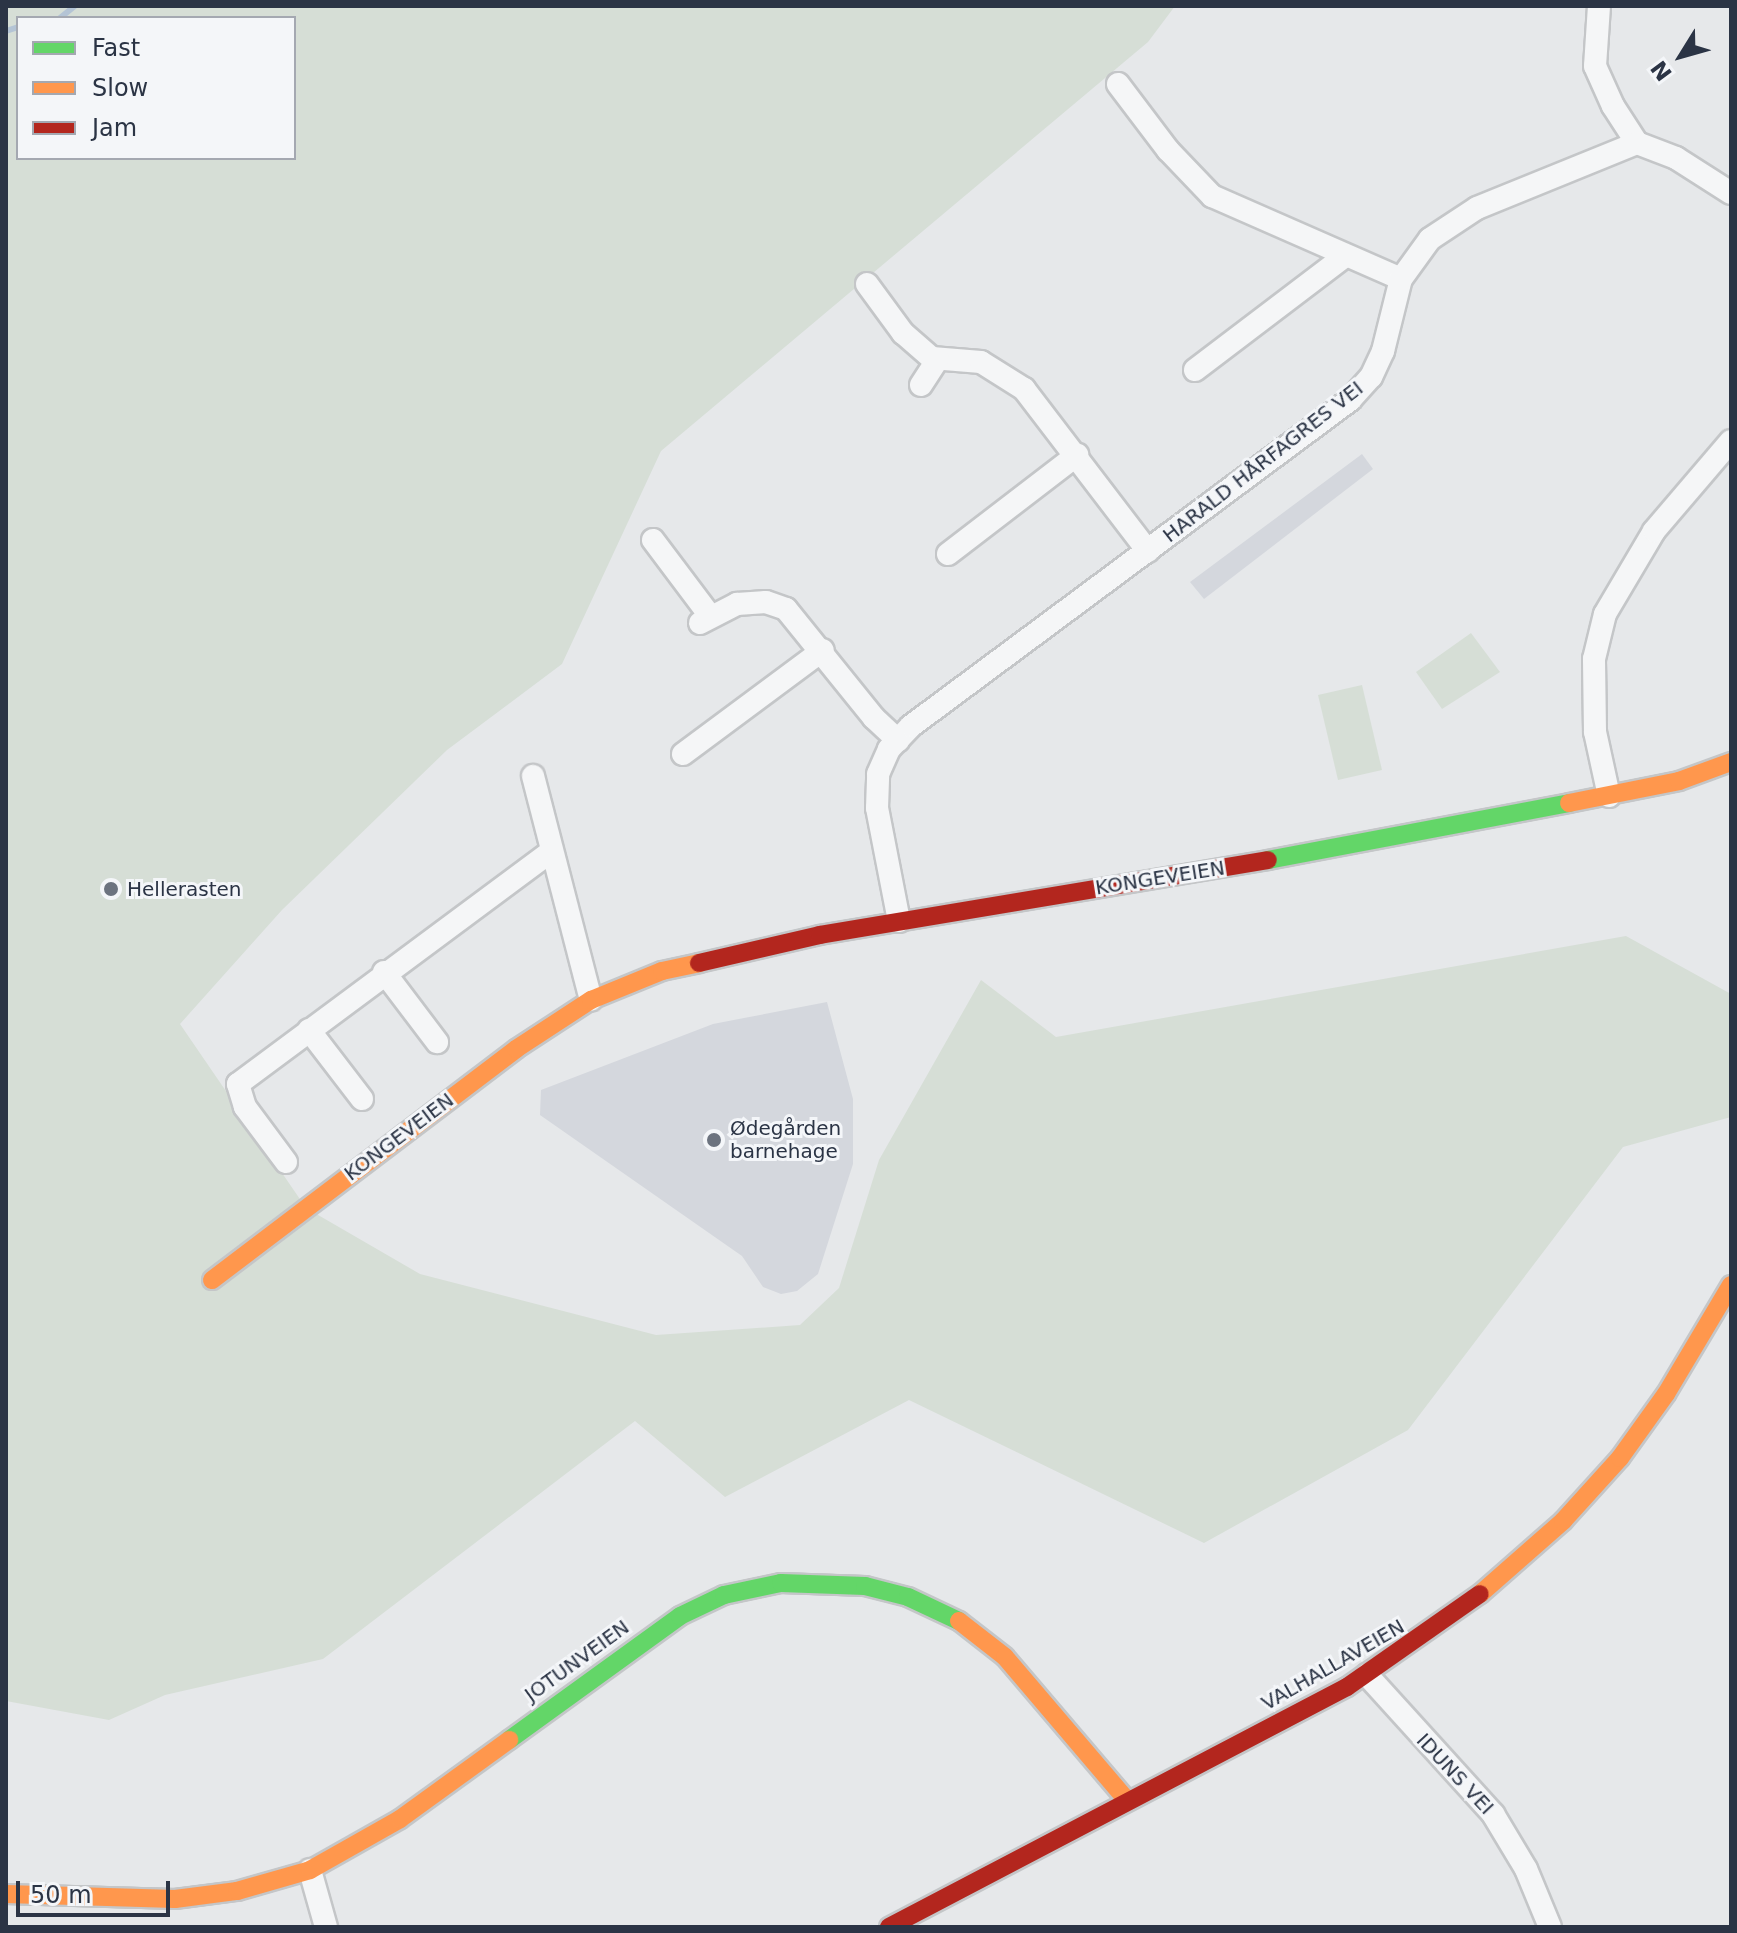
<!DOCTYPE html>
<html>
<head>
<meta charset="utf-8">
<style>
  body { margin:0 }
  #map { position:relative; width:1737px; height:1933px; overflow:hidden; background:#e6e8ea; font-family:"DejaVu Sans",sans-serif }
  div>[style] { position:absolute }
  [style*='--x'] { left:calc(var(--x)*1px); top:calc(var(--y)*1px); width:calc(var(--w)*1px); rotate:calc(var(--a)*1deg) }
  .built>* { inset:0; background:#d4d7dd }
  .green>* { inset:0; background:#d6ded6 }
  .stream>* { height:6px; margin:-3px; padding:0 3px; transform-origin:3px; border-radius:3px; background:#b4c4d5 }
  .roads { filter:drop-shadow(2px 0 #c4c6c8) drop-shadow(-2px 0 #c4c6c8) drop-shadow(0 2px #c4c6c8) drop-shadow(0 -2px #c4c6c8) }
  .street>* { height:22px; margin:-11px; padding:0 11px; transform-origin:11px; border-radius:11px; background:#f5f6f7 }
  .fast>* { height:18px; margin:-9px; padding:0 9px; transform-origin:9px; border-radius:9px; background:#63d668 }
  .slow>* { height:18px; margin:-9px; padding:0 9px; transform-origin:9px; border-radius:9px; background:#ff974d }
  .jam>* { height:18px; margin:-9px; padding:0 9px; transform-origin:9px; border-radius:9px; background:#b3261e }
  .dots>* { width:22px; height:22px; translate:-50% -50%; box-sizing:border-box; border:4px solid #f4f6f9; border-radius:50% }
  span { translate:-50% -50%; white-space:nowrap; text-align:center; line-height:1.15; -webkit-text-stroke:6px #f4f6f9; paint-order:stroke }
  .street-label { font-size:20px; color:#2b3445 }
  .poi-label { font-size:20px; color:#2b3445 }
  .left { translate:0 -50%; text-align:left }
  .frame { position:absolute; inset:0; border:8px solid #2b3445; pointer-events:none }
  .legend { position:absolute; left:16px; top:16px; width:280px; height:144px; box-sizing:border-box; background:#f4f6f9; border:2px solid #a4a8b1; margin:0; padding:10px 14px; list-style:none; font-size:24px; color:#2b3445 }
  .legend li { display:flex; align-items:center; gap:16px; height:40px }
  .legend b { width:40px; border:2px solid #a4a8b1 }
  .north { position:absolute; left:1641px; top:16px; width:80px; height:80px; -webkit-text-stroke:6px #f4f6f9; paint-order:stroke; rotate:233deg; font-size:22px; font-weight:700; line-height:32px; text-align:center; color:#2b3445 }
  .north::after { content:''; display:block; margin:auto; width:28px; height:36px; background:#2b3445; clip-path:polygon(50% 0,100% 100%,50% 72%,0 100%) }
  .scale { position:absolute; left:16px; top:1881px; width:154px; height:36px; box-sizing:border-box; border:4px solid #2b3445; border-top:0; padding-left:10px; font-size:24px; line-height:28px; white-space:nowrap; color:#2b3445; -webkit-text-stroke:6px #f4f6f9; paint-order:stroke }
</style>
</head>
<body>
<div id="map">
  <div class="built">
    <div style="clip-path:polygon(1362px 454px,1373px 469px,1204px 599px,1190px 582px)"></div>
    <div style="clip-path:polygon(827px 1002px,853px 1099px,853px 1164px,818px 1274px,797px 1291px,781px 1294px,763px 1287px,742px 1256px,540px 1115px,541px 1090px,713px 1024px)"></div>
  </div>
  <div class="green">
    <div style="clip-path:polygon(evenodd,6px 6px,1175px 6px,1148px 42px,661px 451px,562px 664px,447px 750px,282px 910px,180px 1024px,306px 1208px,420px 1274px,656px 1335px,800px 1325px,839px 1288px,879px 1160px,981px 980px,1056px 1037px,1626px 936px,1731px 994px,1731px 1117px,1623px 1147px,1408px 1430px,1204px 1543px,909px 1400px,725px 1497px,635px 1421px,323px 1659px,165px 1695px,109px 1720px,6px 1701px,6px 6px,18px 18px,294px 18px,294px 158px,18px 158px,18px 18px)"></div>
    <div style="clip-path:polygon(1471px 633px,1500px 672px,1442px 709px,1416px 672px)"></div>
    <div style="clip-path:polygon(1362px 685px,1382px 770px,1338px 780px,1318px 695px)"></div>
  </div>
  <div class="stream">
    <div style="--x:60;--y:18;--w:19;--a:-39"></div>
    <div style="--x:6;--y:31;--w:13;--a:-18"></div>
  </div>
  <div class="roads">
    <div class="street">
      <div style="--x:1599;--y:6;--w:60;--a:93.8"></div>
      <div style="--x:1595;--y:66;--w:44;--a:65.8"></div>
      <div style="--x:1613;--y:106;--w:44;--a:57"></div>
      <div style="--x:1118;--y:84;--w:83;--a:52.9"></div>
      <div style="--x:1168;--y:150;--w:64;--a:46.3"></div>
      <div style="--x:1212;--y:196;--w:206;--a:23.7"></div>
      <div style="--x:867;--y:284;--w:61;--a:53.7"></div>
      <div style="--x:903;--y:333;--w:38;--a:41"></div>
      <div style="--x:932;--y:358;--w:49;--a:4.7"></div>
      <div style="--x:981;--y:362;--w:51;--a:32.1"></div>
      <div style="--x:1024;--y:389;--w:204;--a:52.6"></div>
      <div style="--x:1195;--y:370;--w:188;--a:-37.2"></div>
      <div style="--x:921;--y:385;--w:31;--a:-57"></div>
      <div style="--x:653;--y:540;--w:95;--a:53.1"></div>
      <div style="--x:948;--y:554;--w:163;--a:-37.5"></div>
      <div style="--x:700;--y:623;--w:42;--a:-27.2"></div>
      <div style="--x:737;--y:604;--w:29;--a:-4"></div>
      <div style="--x:766;--y:602;--w:21;--a:19"></div>
      <div style="--x:786;--y:609;--w:140;--a:51.1"></div>
      <div style="--x:874;--y:718;--w:33;--a:43"></div>
      <div style="--x:683;--y:754;--w:174;--a:-36.6"></div>
      <div style="--x:533;--y:776;--w:231;--a:75.5"></div>
      <div style="--x:1609;--y:796;--w:66;--a:-102.3"></div>
      <div style="--x:1595;--y:732;--w:73;--a:-90.8"></div>
      <div style="--x:1594;--y:659;--w:46;--a:-76.3"></div>
      <div style="--x:1605;--y:614;--w:96;--a:-59.4"></div>
      <div style="--x:1654;--y:531;--w:118;--a:-49.5"></div>
      <div style="--x:899;--y:921;--w:115;--a:-101"></div>
      <div style="--x:877;--y:808;--w:34;--a:-88"></div>
      <div style="--x:878;--y:774;--w:27;--a:-66"></div>
      <div style="--x:889;--y:749;--w:32;--a:-46"></div>
      <div style="--x:911;--y:726;--w:547;--a:-36.6"></div>
      <div style="--x:1350;--y:400;--w:31;--a:-48"></div>
      <div style="--x:1371;--y:377;--w:29;--a:-65"></div>
      <div style="--x:1383;--y:351;--w:74;--a:-76"></div>
      <div style="--x:1401;--y:279;--w:49;--a:-54.1"></div>
      <div style="--x:1430;--y:239;--w:56;--a:-33.4"></div>
      <div style="--x:1477;--y:208;--w:173;--a:-22.1"></div>
      <div style="--x:1637;--y:143;--w:42;--a:21"></div>
      <div style="--x:1676;--y:158;--w:65;--a:32.5"></div>
      <div style="--x:384;--y:972;--w:88;--a:52.9"></div>
      <div style="--x:309;--y:1030;--w:87;--a:52.5"></div>
      <div style="--x:286;--y:1162;--w:69;--a:-126.7"></div>
      <div style="--x:245;--y:1107;--w:24;--a:-107"></div>
      <div style="--x:238;--y:1084;--w:387;--a:-36.6"></div>
      <div style="--x:1367;--y:1675;--w:188;--a:47.8"></div>
      <div style="--x:1493;--y:1814;--w:64;--a:59"></div>
      <div style="--x:1526;--y:1869;--w:63;--a:67.5"></div>
      <div style="--x:310;--y:1870;--w:59;--a:74.3"></div>
    </div>
    <div class="fast">
      <div style="--x:1268;--y:860;--w:306;--a:-10.7"></div>
      <div style="--x:509;--y:1740;--w:211;--a:-35.9"></div>
      <div style="--x:680;--y:1616;--w:49;--a:-25.5"></div>
      <div style="--x:724;--y:1595;--w:58;--a:-11.9"></div>
      <div style="--x:781;--y:1583;--w:84;--a:2"></div>
      <div style="--x:865;--y:1586;--w:44;--a:14.3"></div>
      <div style="--x:908;--y:1597;--w:56;--a:25.2"></div>
    </div>
    <div class="slow">
      <div style="--x:1569;--y:803;--w:112;--a:-11.3"></div>
      <div style="--x:1679;--y:781;--w:55;--a:-20.1"></div>
      <div style="--x:212;--y:1280;--w:382;--a:-37.2"></div>
      <div style="--x:516;--y:1049;--w:90;--a:-33.2"></div>
      <div style="--x:591;--y:1000;--w:77;--a:-22.2"></div>
      <div style="--x:662;--y:971;--w:38;--a:-12"></div>
      <div style="--x:1480;--y:1594;--w:111;--a:-41.3"></div>
      <div style="--x:1563;--y:1521;--w:85;--a:-47.9"></div>
      <div style="--x:1620;--y:1458;--w:79;--a:-54.3"></div>
      <div style="--x:1666;--y:1394;--w:127;--a:-59.2"></div>
      <div style="--x:959;--y:1621;--w:58;--a:38"></div>
      <div style="--x:1005;--y:1657;--w:187;--a:49.6"></div>
      <div style="--x:6;--y:1894;--w:169;--a:1.7"></div>
      <div style="--x:175;--y:1899;--w:63;--a:-7.4"></div>
      <div style="--x:237;--y:1891;--w:76;--a:-16"></div>
      <div style="--x:310;--y:1870;--w:103;--a:-29.5"></div>
      <div style="--x:400;--y:1819;--w:135;--a:-35.9"></div>
    </div>
    <div class="jam">
      <div style="--x:699;--y:963;--w:124;--a:-13"></div>
      <div style="--x:820;--y:935;--w:454;--a:-9.5"></div>
      <div style="--x:889;--y:1927;--w:517;--a:-27.66"></div>
      <div style="--x:1347;--y:1687;--w:162;--a:-35"></div>
    </div>
  </div>
  <div class="dots">
    <div style="left:111px;top:889px;background:#6c737f"></div>
    <div style="left:714px;top:1140px;background:#6c737f"></div>
  </div>
  <div class="street-label">
    <span style="left:1263px;top:462px;rotate:-38deg">HARALD HÅRFAGRES VEI</span>
    <span style="left:1160px;top:878px;rotate:-9deg">KONGEVEIEN</span>
    <span style="left:399px;top:1137px;rotate:-37deg">KONGEVEIEN</span>
    <span style="left:577px;top:1661px;rotate:-36deg">JOTUNVEIEN</span>
    <span style="left:1333px;top:1665px;rotate:-30deg">VALHALLAVEIEN</span>
    <span style="left:1455px;top:1774px;rotate:47deg">IDUNS VEI</span>
  </div>
  <div class="poi-label">
    <span class="left" style="left:127px;top:889px">Hellerasten</span>
    <span class="left" style="left:730px;top:1140px">Ødegården<br>barnehage</span>
  </div>
  <div class="frame"></div>
  <ul class="legend">
  <li><b style="height:10px;background:#63d668"></b>Fast</li>
  <li><b style="height:10px;background:#ff974d"></b>Slow</li>
  <li><b style="height:10px;background:#b3261e"></b>Jam</li>
  </ul>
  <div class="north">N</div>
  <div class="scale">50 m</div>
</div>
</body>
</html>
